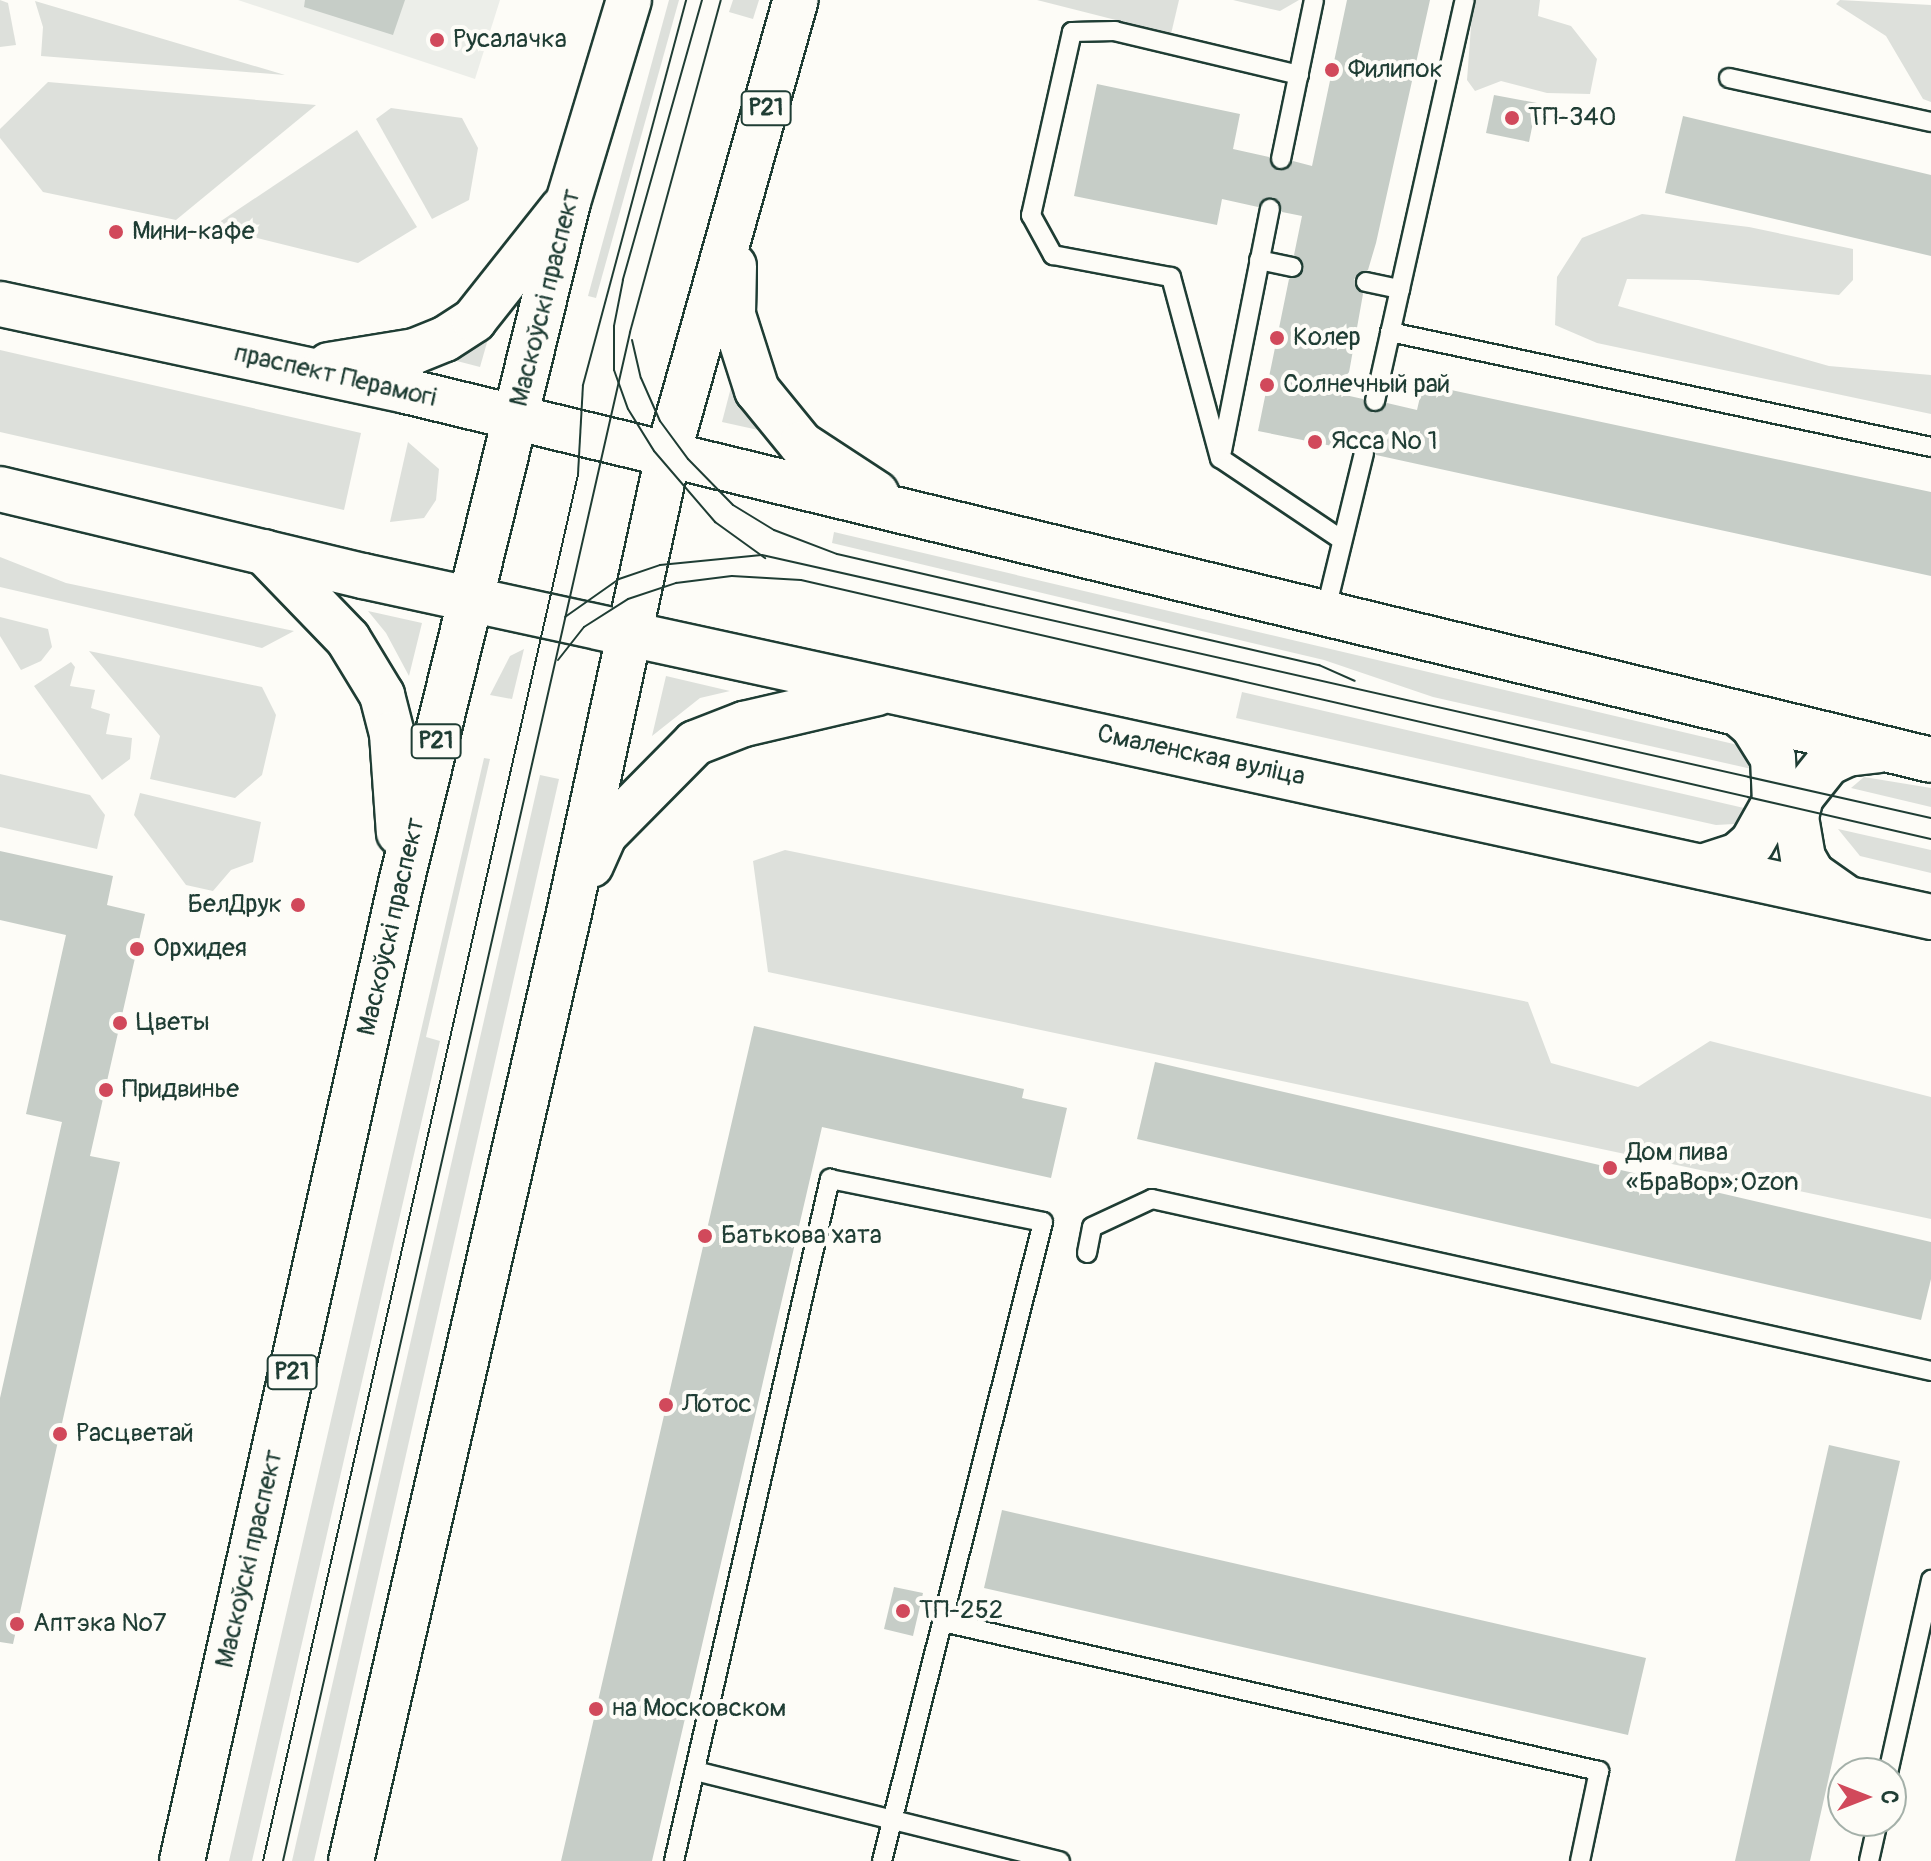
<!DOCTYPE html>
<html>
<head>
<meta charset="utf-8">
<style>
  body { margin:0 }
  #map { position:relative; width:1931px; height:1861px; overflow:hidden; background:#fdfcf7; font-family:Pangolin,sans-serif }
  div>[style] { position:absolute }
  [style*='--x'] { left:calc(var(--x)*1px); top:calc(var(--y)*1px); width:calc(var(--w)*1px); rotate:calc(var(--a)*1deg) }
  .built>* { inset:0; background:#eceee9 }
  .green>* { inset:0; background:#dde0db }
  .building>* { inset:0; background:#c6cdc7 }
  .roads { filter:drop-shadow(2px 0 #1f3d34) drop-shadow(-2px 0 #1f3d34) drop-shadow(0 2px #1f3d34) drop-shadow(0 -2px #1f3d34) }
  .lane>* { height:18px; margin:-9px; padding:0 9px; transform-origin:9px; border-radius:9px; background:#fdfcf7 }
  .primary>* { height:44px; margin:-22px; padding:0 22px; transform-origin:22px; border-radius:22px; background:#fdfcf7 }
  .tram>* { height:2px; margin:-1px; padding:0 1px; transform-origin:1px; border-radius:1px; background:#1f3d34 }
  .dots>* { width:22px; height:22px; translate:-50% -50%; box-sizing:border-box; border:4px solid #fdfcf7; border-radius:50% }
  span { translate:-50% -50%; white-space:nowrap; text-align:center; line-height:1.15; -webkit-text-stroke:8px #fdfcf7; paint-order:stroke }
  .shield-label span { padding:2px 6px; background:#fdfcf7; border:2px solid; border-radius:6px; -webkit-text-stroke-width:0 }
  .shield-label { font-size:24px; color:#1f3d34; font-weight:700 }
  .poi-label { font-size:26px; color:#1f3d34 }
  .left { translate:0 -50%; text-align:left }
  .right { translate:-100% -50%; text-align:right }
  .street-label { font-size:26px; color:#1f3d34 }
  .north { position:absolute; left:1827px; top:1757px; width:80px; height:80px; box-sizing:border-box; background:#fdfcf7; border:2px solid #a4b0a9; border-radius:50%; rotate:90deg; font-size:22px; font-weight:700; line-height:32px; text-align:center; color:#1f3d34 }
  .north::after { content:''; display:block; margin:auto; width:28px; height:36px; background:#d1495b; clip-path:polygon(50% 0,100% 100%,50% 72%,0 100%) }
</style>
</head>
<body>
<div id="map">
  <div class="built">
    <div style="clip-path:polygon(238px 0,500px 0,475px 79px)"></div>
  </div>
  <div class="green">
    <div style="clip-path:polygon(0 0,8px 3px,16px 45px,0 47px)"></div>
    <div style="clip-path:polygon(669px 0,679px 0,596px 298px,588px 296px)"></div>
    <div style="clip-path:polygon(733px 0,759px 0,753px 19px,729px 12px)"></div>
    <div style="clip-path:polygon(1037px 0,1179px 0,1171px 34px)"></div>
    <div style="clip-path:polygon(1233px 0,1299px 0,1280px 11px)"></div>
    <div style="clip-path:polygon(1473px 0,1540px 0,1538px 16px,1571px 26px,1597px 59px,1590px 94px,1547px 93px,1501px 81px,1475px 91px,1467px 80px)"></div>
    <div style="clip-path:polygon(1840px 0,1931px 5px,1931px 102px,1923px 99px,1886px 36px,1836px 4px)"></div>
    <div style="clip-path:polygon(35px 1px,285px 75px,41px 56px,43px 27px)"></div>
    <div style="clip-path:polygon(48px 82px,316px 105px,176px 220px,43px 192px,0 138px,0 129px)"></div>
    <div style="clip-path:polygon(391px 108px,462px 118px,478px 148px,469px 200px,432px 219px,376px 119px)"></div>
    <div style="clip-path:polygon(357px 130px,417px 227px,358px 263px,212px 227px)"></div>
    <div style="clip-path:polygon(1642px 214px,1749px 227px,1853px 249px,1853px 280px,1839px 295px,1698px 280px,1627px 279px,1618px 306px,1829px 366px,1931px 375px,1931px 414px,1597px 343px,1555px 325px,1557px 277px,1582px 238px)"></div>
    <div style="clip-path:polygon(494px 318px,480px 367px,426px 353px)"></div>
    <div style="clip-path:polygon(0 350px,361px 433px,344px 510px,0 432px)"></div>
    <div style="clip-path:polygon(735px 372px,781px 435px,722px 422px)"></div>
    <div style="clip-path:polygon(408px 442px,439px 469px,436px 500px,424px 518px,390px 522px)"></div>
    <div style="clip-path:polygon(834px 532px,1742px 746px,1765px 772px,1433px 697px,1324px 660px,832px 543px)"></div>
    <div style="clip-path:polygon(0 557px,66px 583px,294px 631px,262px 648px,0 587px)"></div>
    <div style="clip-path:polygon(368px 611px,422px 623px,409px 676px,386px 633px)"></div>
    <div style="clip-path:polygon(0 617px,48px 629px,52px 647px,41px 661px,21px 670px,0 636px)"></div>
    <div style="clip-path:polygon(524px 649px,512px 699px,490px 695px,510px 656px)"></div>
    <div style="clip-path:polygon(89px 651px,262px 687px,276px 715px,262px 775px,235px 798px,150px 779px,160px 736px)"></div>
    <div style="clip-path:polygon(71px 662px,75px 667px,70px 686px,95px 690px,91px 708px,110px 714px,106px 734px,132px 738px,130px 759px,102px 780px,34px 686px)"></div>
    <div style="clip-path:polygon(666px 676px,730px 691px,700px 698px,652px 736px)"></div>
    <div style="clip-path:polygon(1242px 692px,1757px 811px,1734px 824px,1716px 825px,1236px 718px)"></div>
    <div style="clip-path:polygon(484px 758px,490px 759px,426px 1037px,440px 1041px,252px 1861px,229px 1861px)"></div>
    <div style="clip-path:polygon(0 774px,90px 795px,105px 815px,97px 849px,0 827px)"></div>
    <div style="clip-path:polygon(540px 775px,559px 779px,314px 1861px,292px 1861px)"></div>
    <div style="clip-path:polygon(1864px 777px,1931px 788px,1931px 807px,1851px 788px)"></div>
    <div style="clip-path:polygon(140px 793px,261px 822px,253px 862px,231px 870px,213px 891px,186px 885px,134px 815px)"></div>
    <div style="clip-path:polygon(1838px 829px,1931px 850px,1931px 873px,1860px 856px)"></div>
    <div style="clip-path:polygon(785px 850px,1528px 1002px,1551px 1063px,1638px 1087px,1710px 1041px,1931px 1097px,1931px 1219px,768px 972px,753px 861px)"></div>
  </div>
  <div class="building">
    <div style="clip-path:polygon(305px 0,405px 0,393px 35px,304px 7px)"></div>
    <div style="clip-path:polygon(1347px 0,1430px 0,1376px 243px,1368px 270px,1354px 279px,1363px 294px,1345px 395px,1363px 399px,1373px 413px,1387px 403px,1417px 410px,1423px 384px,1931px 492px,1931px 576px,1376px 455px,1366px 441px,1352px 450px,1258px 431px,1289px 279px,1304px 269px,1294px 255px,1302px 216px,1282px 212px,1273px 197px,1258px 207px,1222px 199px,1217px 225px,1074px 196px,1097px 84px,1240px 114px,1233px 149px,1269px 157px,1278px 170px,1293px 161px,1312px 166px)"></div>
    <div style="clip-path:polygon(1494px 95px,1537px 103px,1529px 142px,1486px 133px)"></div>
    <div style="clip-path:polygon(1683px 116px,1931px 175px,1931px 256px,1665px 193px)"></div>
    <div style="clip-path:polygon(0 851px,113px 876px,107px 905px,145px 914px,90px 1156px,120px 1162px,13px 1644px,0 1642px,0 1398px,62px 1122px,26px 1114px,66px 935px,0 920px)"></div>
    <div style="clip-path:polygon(754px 1026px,1024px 1089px,1022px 1098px,1067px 1108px,1051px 1178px,822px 1127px,652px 1861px,561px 1861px)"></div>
    <div style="clip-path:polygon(1155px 1062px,1931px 1242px,1931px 1279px,1921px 1320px,1137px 1139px)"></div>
    <div style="clip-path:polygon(1829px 1445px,1900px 1461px,1810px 1861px,1735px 1861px)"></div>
    <div style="clip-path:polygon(1002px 1510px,1646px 1658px,1628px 1735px,984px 1588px)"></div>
    <div style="clip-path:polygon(894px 1587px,923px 1593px,913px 1636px,884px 1629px)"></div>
  </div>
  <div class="roads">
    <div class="lane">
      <div style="--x:1299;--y:75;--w:189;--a:-166.6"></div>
      <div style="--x:1115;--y:31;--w:43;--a:178.7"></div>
      <div style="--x:1072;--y:32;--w:188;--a:102.6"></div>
      <div style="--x:1031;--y:215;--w:46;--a:61.2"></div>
      <div style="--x:1053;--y:255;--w:120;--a:10.6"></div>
      <div style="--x:1171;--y:277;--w:188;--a:74.9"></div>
      <div style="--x:1220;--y:458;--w:147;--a:33.9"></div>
      <div style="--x:1729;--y:78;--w:207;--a:12.3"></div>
      <div style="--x:1281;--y:159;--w:162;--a:-78.3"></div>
      <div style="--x:1259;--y:260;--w:34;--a:12"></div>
      <div style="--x:1366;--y:282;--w:35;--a:12"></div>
      <div style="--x:1390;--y:332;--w:553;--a:12"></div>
      <div style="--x:1375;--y:401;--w:411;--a:-77.4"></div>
      <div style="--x:1222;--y:451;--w:247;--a:-78.8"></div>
      <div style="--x:1325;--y:613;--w:165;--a:-76.3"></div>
      <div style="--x:1087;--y:1253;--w:26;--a:-79"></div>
      <div style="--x:1092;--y:1227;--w:66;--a:-25"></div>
      <div style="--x:1152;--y:1199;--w:798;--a:12.45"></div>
      <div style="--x:943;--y:1622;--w:673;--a:12.8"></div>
      <div style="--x:1599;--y:1771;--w:92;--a:101.9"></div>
      <div style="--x:695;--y:1771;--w:376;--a:13.9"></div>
      <div style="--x:1888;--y:1773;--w:198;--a:-77.4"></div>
      <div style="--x:674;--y:1861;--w:700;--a:-77.12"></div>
      <div style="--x:830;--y:1179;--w:217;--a:11.4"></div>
      <div style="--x:1043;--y:1222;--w:659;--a:104.14"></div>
      <div style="--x:1869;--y:1861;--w:41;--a:-77.3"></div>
    </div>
    <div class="primary">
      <div style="--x:734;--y:266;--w:49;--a:91.2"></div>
      <div style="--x:733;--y:315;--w:79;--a:72.3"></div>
      <div style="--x:757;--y:390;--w:70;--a:50.8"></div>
      <div style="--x:801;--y:444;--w:90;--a:33.2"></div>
      <div style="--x:0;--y:304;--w:415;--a:12.1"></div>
      <div style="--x:406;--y:391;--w:1569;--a:13.6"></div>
      <div style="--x:329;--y:365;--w:87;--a:-9.2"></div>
      <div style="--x:415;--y:351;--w:32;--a:-22"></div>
      <div style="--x:445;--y:339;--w:35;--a:-33"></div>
      <div style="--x:474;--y:320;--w:142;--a:-51.6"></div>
      <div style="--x:0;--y:489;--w:373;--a:13.5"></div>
      <div style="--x:363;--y:576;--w:1605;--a:12.27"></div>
      <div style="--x:264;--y:552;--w:121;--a:46"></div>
      <div style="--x:348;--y:639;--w:66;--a:58.7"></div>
      <div style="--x:382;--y:695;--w:40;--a:75.6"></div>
      <div style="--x:392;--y:734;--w:99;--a:86"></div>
      <div style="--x:591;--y:865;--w:34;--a:-66"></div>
      <div style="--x:605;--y:834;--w:128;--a:-45.3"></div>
      <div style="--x:695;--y:743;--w:53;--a:-21.2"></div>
      <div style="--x:744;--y:724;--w:137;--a:-13.1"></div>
      <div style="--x:1702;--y:867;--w:38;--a:-18"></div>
      <div style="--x:1738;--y:855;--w:18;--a:-41"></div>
      <div style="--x:1752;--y:843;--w:47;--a:-60.7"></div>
      <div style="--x:1775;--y:802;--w:44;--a:-92.6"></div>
      <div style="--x:1773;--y:758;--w:36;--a:-122"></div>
      <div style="--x:1754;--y:727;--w:18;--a:-139"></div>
      <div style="--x:1845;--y:897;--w:39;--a:-145"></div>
      <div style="--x:1813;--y:875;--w:20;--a:-120"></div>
      <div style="--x:1803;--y:858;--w:42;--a:-99.7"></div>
      <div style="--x:1796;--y:817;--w:21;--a:-76"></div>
      <div style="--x:1801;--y:797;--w:43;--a:-51.5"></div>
      <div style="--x:1828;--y:763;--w:21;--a:-25"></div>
      <div style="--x:1847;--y:754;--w:32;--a:-7"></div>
      <div style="--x:182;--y:1861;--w:1002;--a:-77.38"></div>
      <div style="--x:401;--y:883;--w:701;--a:-76.22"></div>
      <div style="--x:568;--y:202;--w:211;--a:-73.2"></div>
      <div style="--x:351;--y:1861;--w:973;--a:-77.05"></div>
      <div style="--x:569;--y:913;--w:470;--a:-77.8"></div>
      <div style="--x:668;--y:454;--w:472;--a:-74.3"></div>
    </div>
  </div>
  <div class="tram">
    <div style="--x:702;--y:0;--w:291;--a:105.8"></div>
    <div style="--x:623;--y:280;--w:47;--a:101.1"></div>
    <div style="--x:614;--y:326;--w:44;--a:90"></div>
    <div style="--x:614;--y:370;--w:41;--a:70.3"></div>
    <div style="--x:628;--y:409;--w:49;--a:58.2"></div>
    <div style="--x:654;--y:451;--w:94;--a:49.3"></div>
    <div style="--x:715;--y:522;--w:62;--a:35.8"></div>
    <div style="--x:632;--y:340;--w:39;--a:77"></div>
    <div style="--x:641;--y:378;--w:47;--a:66.2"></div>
    <div style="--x:660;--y:421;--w:47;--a:53.6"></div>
    <div style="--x:688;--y:459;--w:64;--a:45.6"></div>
    <div style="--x:733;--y:505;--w:48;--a:31.4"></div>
    <div style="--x:774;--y:530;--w:67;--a:20.9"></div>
    <div style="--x:837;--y:554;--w:495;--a:13"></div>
    <div style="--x:1319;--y:665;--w:39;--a:24"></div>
    <div style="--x:565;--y:617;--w:66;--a:-35.1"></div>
    <div style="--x:619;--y:579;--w:43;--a:-18.9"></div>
    <div style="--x:660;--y:565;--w:102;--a:-5.6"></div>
    <div style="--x:762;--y:555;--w:1198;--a:12.68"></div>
    <div style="--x:558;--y:660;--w:42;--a:-51.8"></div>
    <div style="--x:584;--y:627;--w:52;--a:-32.5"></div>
    <div style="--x:628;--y:599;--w:51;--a:-18.4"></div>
    <div style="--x:676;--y:583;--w:56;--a:-7.1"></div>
    <div style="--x:732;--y:576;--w:69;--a:3.3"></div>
    <div style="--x:801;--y:580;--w:1159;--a:12.91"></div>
    <div style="--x:263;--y:1861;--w:1422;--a:-77.2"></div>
    <div style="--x:578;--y:474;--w:89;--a:-86.8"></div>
    <div style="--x:583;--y:385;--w:399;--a:-75"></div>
    <div style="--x:283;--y:1861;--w:1568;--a:-77.21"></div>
    <div style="--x:630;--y:332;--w:344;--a:-74.7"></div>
  </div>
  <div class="dots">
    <div style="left:437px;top:40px;background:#d1495b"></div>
    <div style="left:1332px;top:70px;background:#d1495b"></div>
    <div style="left:1512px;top:118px;background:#d1495b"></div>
    <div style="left:116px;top:232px;background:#d1495b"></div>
    <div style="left:1277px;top:338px;background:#d1495b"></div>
    <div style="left:1267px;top:385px;background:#d1495b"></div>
    <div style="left:1315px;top:442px;background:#d1495b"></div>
    <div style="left:298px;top:905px;background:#d1495b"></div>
    <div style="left:137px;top:949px;background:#d1495b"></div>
    <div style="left:120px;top:1023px;background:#d1495b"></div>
    <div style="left:106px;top:1090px;background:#d1495b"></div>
    <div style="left:1610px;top:1168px;background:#d1495b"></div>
    <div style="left:705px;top:1236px;background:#d1495b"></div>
    <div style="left:666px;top:1405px;background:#d1495b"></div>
    <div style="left:60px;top:1434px;background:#d1495b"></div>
    <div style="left:903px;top:1611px;background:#d1495b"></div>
    <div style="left:17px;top:1624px;background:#d1495b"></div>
    <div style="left:596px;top:1709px;background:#d1495b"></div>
  </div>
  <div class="shield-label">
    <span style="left:766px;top:108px">Р21</span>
    <span style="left:436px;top:741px">Р21</span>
    <span style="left:292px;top:1372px">Р21</span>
  </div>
  <div class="poi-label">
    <span class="left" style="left:453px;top:40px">Русалачка</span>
    <span class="left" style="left:1348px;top:70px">Филипок</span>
    <span class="left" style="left:1528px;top:118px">ТП-340</span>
    <span class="left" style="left:132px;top:232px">Мини-кафе</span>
    <span class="left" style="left:1293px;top:338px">Колер</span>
    <span class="left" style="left:1283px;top:385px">Солнечный рай</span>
    <span class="left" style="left:1331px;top:442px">Ясса № 1</span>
    <span class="right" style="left:282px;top:905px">БелДрук</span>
    <span class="left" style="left:153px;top:949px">Орхидея</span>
    <span class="left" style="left:136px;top:1023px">Цветы</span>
    <span class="left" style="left:122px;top:1090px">Придвинье</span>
    <span class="left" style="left:1626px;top:1168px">Дом пива<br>«БраВор»;Ozon</span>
    <span class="left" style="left:721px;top:1236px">Батькова хата</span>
    <span class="left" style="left:682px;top:1405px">Лотос</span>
    <span class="left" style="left:76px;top:1434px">Расцветай</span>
    <span class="left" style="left:919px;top:1611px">ТП-252</span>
    <span class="left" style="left:33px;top:1624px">Аптэка №7</span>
    <span class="left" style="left:612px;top:1709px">на Московском</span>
  </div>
  <div class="street-label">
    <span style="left:546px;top:298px;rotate:-76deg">Маскоўскі праспект</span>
    <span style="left:335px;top:376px;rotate:13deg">праспект Перамогі</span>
    <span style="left:1201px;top:756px;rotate:12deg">Смаленская вуліца</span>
    <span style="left:392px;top:927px;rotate:-77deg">Маскоўскі праспект</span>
    <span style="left:250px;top:1559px;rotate:-77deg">Маскоўскі праспект</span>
  </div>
  <div class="north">С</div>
</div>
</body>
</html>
